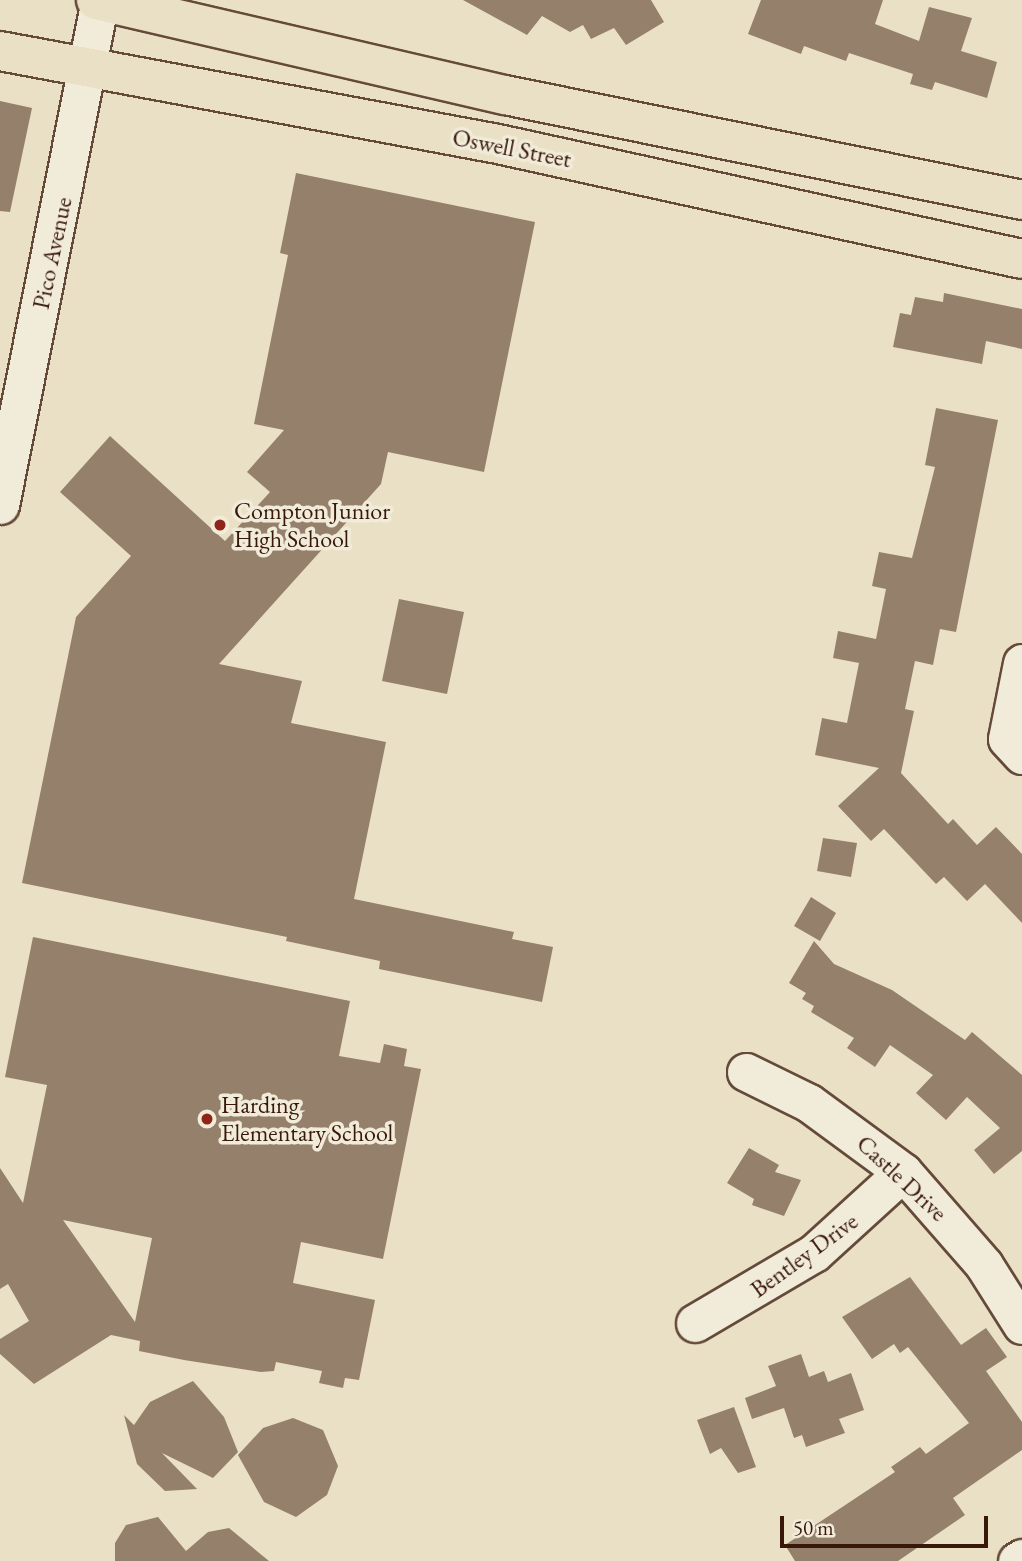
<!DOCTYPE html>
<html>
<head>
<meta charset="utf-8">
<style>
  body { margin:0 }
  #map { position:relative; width:1022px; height:1561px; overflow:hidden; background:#eae0c5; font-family:"EB Garamond",serif }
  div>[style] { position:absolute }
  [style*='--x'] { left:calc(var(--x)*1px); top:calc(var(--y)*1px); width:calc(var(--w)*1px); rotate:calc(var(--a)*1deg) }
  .building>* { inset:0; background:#95806c }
  .roads { filter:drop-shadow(2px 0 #654a3a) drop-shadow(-2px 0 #654a3a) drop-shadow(0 2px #654a3a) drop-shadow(0 -2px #654a3a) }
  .minor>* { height:37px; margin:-18.5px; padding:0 18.5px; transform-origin:18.5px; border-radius:18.5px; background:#f1ebd9 }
  .major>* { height:38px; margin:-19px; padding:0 19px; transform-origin:19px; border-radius:19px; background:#eae0c5 }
  .dots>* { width:19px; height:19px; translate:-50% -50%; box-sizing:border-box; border:4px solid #f1ebd9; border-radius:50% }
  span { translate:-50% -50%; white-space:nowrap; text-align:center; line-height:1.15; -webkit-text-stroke:7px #f1ebd9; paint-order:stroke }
  .street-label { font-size:24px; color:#39180c }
  .poi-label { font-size:24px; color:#39180c }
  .left { translate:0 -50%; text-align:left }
  .scale { position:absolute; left:780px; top:1516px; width:208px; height:32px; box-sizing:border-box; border:4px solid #39180c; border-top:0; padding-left:9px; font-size:21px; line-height:24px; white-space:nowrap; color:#39180c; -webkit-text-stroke:5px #f1ebd9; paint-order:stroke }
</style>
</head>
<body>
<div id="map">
  <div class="building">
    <div style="clip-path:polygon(463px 0,651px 0,664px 22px,626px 45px,614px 28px,591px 39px,583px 25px,570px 32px,542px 16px,527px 35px)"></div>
    <div style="clip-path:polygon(761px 0,883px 0,875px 24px,919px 41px,929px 7px,972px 18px,961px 51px,997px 62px,987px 98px,935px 82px,932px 90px,910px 84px,913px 74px,849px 53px,846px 61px,804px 46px,801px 54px,748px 34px)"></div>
    <div style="clip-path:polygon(0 101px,32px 108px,10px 212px,0 211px)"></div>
    <div style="clip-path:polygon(296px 173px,535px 222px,484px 472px,388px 452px,381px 484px,219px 664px,302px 681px,291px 723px,386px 742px,354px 899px,514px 932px,512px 939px,553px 947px,542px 1002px,379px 969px,380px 961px,286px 941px,287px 937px,22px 883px,76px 617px,131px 556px,60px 492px,110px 436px,225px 541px,270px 492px,247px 472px,284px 430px,254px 424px,288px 255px,280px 253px)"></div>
    <div style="clip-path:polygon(944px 293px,1022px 309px,1022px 349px,986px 341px,982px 364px,893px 347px,900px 313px,911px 315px,915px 297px,943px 302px)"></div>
    <div style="clip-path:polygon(936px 408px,998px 420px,956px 632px,940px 629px,933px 665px,915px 661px,905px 709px,914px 711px,901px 773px,948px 824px,953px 819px,977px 845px,996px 827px,1022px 854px,1022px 923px,985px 884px,967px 901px,944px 877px,936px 884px,884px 829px,871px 841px,838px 806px,879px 768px,815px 755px,822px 718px,847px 723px,859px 663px,833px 658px,838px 631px,876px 639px,886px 589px,872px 586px,879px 552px,912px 558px,935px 467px,925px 465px)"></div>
    <div style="clip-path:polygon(399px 599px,464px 612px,447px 694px,382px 681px)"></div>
    <div style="clip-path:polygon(823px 838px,857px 843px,851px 877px,817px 871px)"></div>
    <div style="clip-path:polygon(811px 897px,836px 913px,820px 941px,794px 926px)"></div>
    <div style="clip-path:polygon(evenodd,33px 937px,350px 1001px,339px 1056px,380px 1063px,384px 1044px,407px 1049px,404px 1066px,421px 1069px,383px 1259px,301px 1242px,293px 1283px,375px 1300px,359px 1380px,345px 1378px,343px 1388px,319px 1383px,322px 1371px,276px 1362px,274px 1371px,261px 1372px,184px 1360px,139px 1351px,140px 1341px,111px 1335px,34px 1384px,0 1354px,0 1339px,29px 1321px,8px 1284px,0 1289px,0 1168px,23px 1203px,47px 1085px,5px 1077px,33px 937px,63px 1220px,152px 1238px,135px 1322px,63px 1220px)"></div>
    <div style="clip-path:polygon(814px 941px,834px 964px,892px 990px,965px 1040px,972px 1032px,1022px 1075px,1022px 1151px,994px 1174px,974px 1150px,1000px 1128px,967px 1097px,946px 1120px,916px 1093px,933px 1075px,890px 1045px,875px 1067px,847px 1048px,854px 1038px,811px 1012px,814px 1006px,802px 999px,806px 993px,789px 983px)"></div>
    <div style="clip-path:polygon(749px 1148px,779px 1165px,775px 1172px,801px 1180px,784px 1216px,752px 1205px,754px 1199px,727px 1183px)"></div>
    <div style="clip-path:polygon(910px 1277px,961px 1345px,986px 1328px,1007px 1357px,986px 1371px,1022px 1422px,1022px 1450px,953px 1498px,965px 1515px,898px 1561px,795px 1561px,785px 1545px,895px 1472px,891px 1467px,920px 1447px,926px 1454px,969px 1423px,908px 1347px,900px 1353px,894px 1344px,872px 1359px,842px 1317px)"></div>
    <div style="clip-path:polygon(801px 1354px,809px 1377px,824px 1371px,828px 1382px,851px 1373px,864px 1410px,839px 1419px,845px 1433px,806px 1447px,802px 1435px,794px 1438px,784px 1408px,752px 1419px,745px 1398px,776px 1386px,768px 1366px)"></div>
    <div style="clip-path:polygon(193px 1381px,224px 1417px,238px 1452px,213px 1478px,162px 1453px,197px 1489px,165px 1491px,137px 1464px,124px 1415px,134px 1425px,150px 1402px)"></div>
    <div style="clip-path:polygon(734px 1407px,756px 1467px,738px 1473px,721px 1448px,710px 1454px,697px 1420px)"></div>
    <div style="clip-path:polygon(293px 1418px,323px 1430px,338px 1466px,327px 1495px,296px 1517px,264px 1502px,238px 1455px,263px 1428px)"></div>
    <div style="clip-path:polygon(158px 1517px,186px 1551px,208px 1532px,229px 1528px,269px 1561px,115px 1561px,115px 1543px,126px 1525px)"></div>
  </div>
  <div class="roads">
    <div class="minor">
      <div style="--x:0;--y:505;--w:515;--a:-78.8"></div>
      <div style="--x:1022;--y:663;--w:77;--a:101.2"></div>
      <div style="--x:1007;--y:739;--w:22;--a:47"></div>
      <div style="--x:746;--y:1072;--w:70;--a:26.2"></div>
      <div style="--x:809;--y:1103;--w:117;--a:36.3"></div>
      <div style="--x:903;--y:1172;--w:123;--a:48.9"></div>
      <div style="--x:984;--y:1265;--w:71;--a:57.7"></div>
      <div style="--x:695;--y:1323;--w:138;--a:-30.5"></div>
      <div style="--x:814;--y:1253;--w:120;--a:-42.3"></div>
      <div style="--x:1017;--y:1561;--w:6;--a:-31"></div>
    </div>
    <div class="major">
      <div style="--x:96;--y:0;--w:420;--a:13.1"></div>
      <div style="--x:505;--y:95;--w:528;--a:11.48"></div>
      <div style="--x:0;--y:51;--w:507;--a:10.58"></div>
      <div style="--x:498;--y:144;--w:536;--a:12.38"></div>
    </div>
  </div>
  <div class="dots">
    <div style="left:220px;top:525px;background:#8f2418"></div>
    <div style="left:207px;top:1119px;background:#8f2418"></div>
  </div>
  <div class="street-label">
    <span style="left:512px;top:148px;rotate:11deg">Oswell Street</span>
    <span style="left:52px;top:253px;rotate:-78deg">Pico Avenue</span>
    <span style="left:902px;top:1178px;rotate:43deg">Castle Drive</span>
    <span style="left:804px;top:1255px;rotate:-36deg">Bentley Drive</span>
  </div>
  <div class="poi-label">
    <span class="left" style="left:234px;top:525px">Compton Junior<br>High School</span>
    <span class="left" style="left:221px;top:1119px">Harding<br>Elementary School</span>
  </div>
  <div class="scale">50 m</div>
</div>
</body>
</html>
